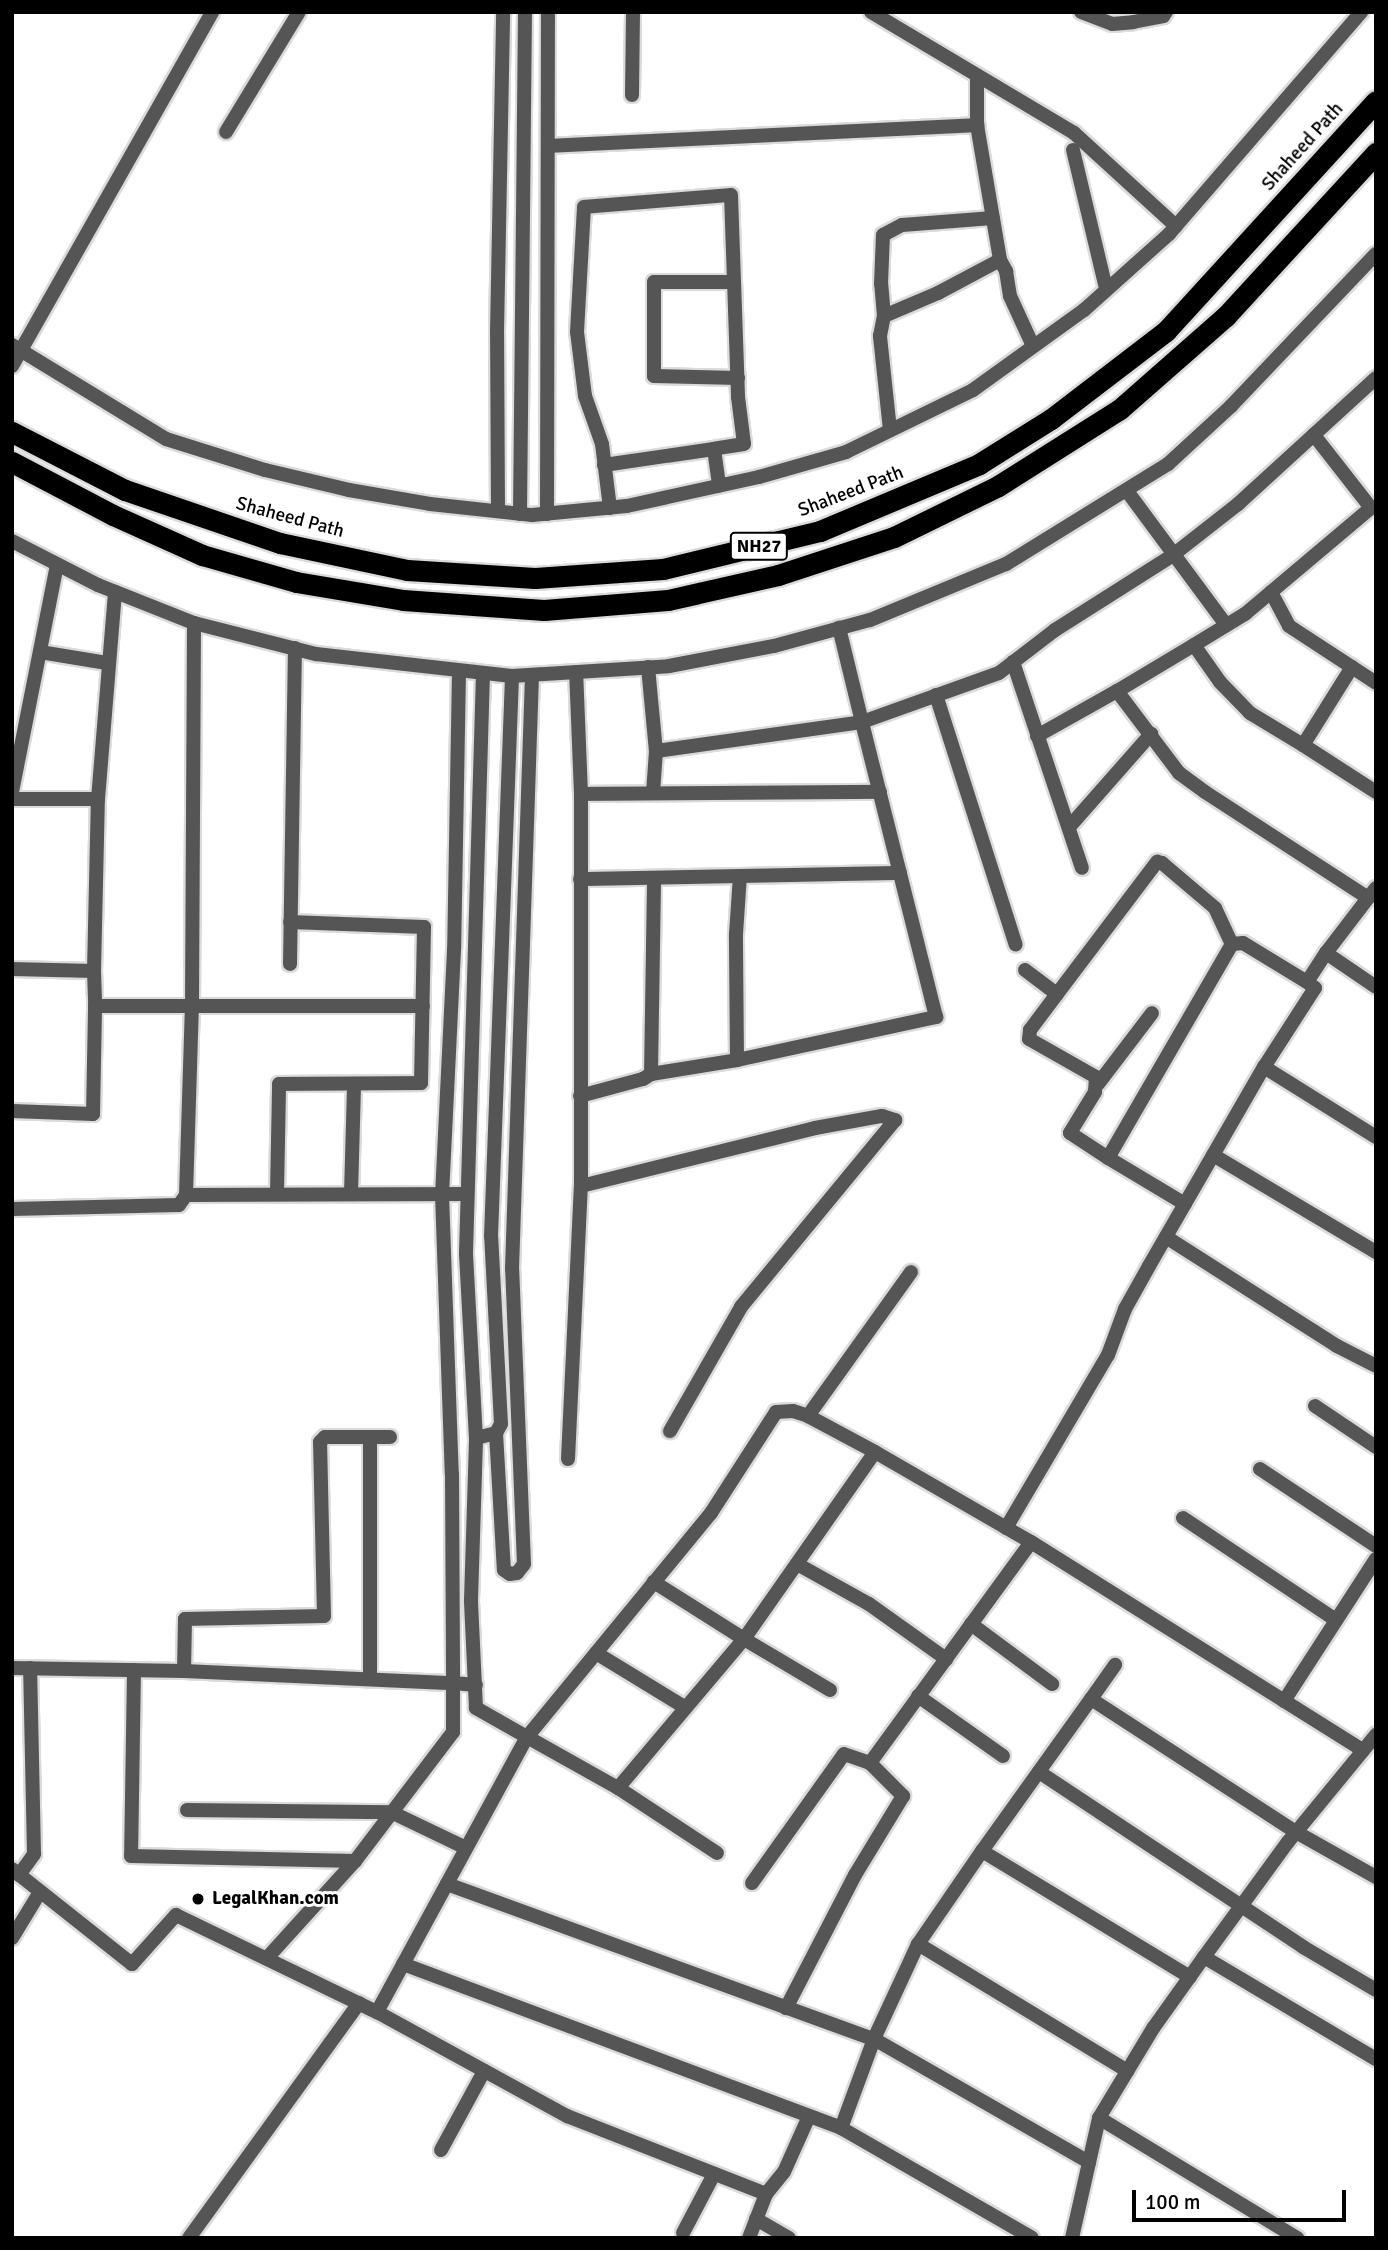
<!DOCTYPE html>
<html>
<head>
<meta charset="utf-8">
<style>
  body { margin:0 }
  #map { position:relative; width:1388px; height:2250px; overflow:hidden; background:#fff; font-family:Signika,sans-serif }
  div>[style] { position:absolute }
  [style*='--x'] { left:calc(var(--x)*1px); top:calc(var(--y)*1px); width:calc(var(--w)*1px); rotate:calc(var(--a)*1deg) }
  .roads { filter:drop-shadow(2px 0 #dbdbdb) drop-shadow(-2px 0 #dbdbdb) drop-shadow(0 2px #dbdbdb) drop-shadow(0 -2px #dbdbdb) }
  .minor>* { height:14px; margin:-7px; padding:0 7px; transform-origin:7px; border-radius:7px; background:#555 }
  .highway>* { height:21px; margin:-10.5px; padding:0 10.5px; transform-origin:10.5px; border-radius:10.5px; background:#000 }
  .dots>* { width:19px; height:19px; translate:-50% -50%; box-sizing:border-box; border:4px solid #fff; border-radius:50% }
  span { translate:-50% -50%; white-space:nowrap; text-align:center; line-height:1.15; -webkit-text-stroke:6px #fff; paint-order:stroke }
  .shield-label span { padding:2px 5px; background:#fff; border:2px solid; border-radius:5px; -webkit-text-stroke-width:0 }
  .shield-label { font-size:18px; color:#000; font-weight:700 }
  .street-label { font-size:19px; color:#000 }
  .poi-label { font-size:19px; color:#000; font-weight:700 }
  .left { translate:0 -50%; text-align:left }
  .frame { position:absolute; inset:0; border:14px solid #000; pointer-events:none }
  .scale { position:absolute; left:1132px; top:2190px; width:214px; height:32px; box-sizing:border-box; border:4px solid #000; border-top:0; padding-left:9px; font-size:21px; line-height:24px; white-space:nowrap; color:#000; -webkit-text-stroke:5px #fff; paint-order:stroke }
</style>
</head>
<body>
<div id="map">
  <div class="roads">
    <div class="minor">
      <div style="--x:871;--y:12;--w:236;--a:30.8"></div>
      <div style="--x:1074;--y:133;--w:138;--a:42.4"></div>
      <div style="--x:1081;--y:12;--w:33;--a:21"></div>
      <div style="--x:1112;--y:24;--w:21;--a:-5"></div>
      <div style="--x:1133;--y:22;--w:31;--a:-11"></div>
      <div style="--x:1163;--y:16;--w:5;--a:-53"></div>
      <div style="--x:977;--y:78;--w:47;--a:90"></div>
      <div style="--x:977;--y:125;--w:137;--a:80.3"></div>
      <div style="--x:1000;--y:260;--w:13;--a:61"></div>
      <div style="--x:1006;--y:271;--w:25;--a:81"></div>
      <div style="--x:1010;--y:296;--w:55;--a:65.3"></div>
      <div style="--x:632;--y:95;--w:83;--a:-89.3"></div>
      <div style="--x:226;--y:132;--w:140;--a:-58.7"></div>
      <div style="--x:549;--y:146;--w:429;--a:-2.8"></div>
      <div style="--x:1073;--y:150;--w:142;--a:76.6"></div>
      <div style="--x:734;--y:282;--w:80;--a:180"></div>
      <div style="--x:654;--y:282;--w:94;--a:90"></div>
      <div style="--x:654;--y:376;--w:84;--a:1.4"></div>
      <div style="--x:884;--y:316;--w:59;--a:-23.1"></div>
      <div style="--x:938;--y:293;--w:70;--a:-28"></div>
      <div style="--x:12;--y:345;--w:180;--a:31.4"></div>
      <div style="--x:166;--y:439;--w:104;--a:17.4"></div>
      <div style="--x:265;--y:470;--w:86;--a:13.4"></div>
      <div style="--x:349;--y:490;--w:82;--a:9.8"></div>
      <div style="--x:430;--y:504;--w:103;--a:6.2"></div>
      <div style="--x:532;--y:515;--w:95;--a:-5.4"></div>
      <div style="--x:627;--y:506;--w:135;--a:-12.4"></div>
      <div style="--x:759;--y:477;--w:91;--a:-16"></div>
      <div style="--x:846;--y:452;--w:141;--a:-26"></div>
      <div style="--x:973;--y:390;--w:137;--a:-35.8"></div>
      <div style="--x:1084;--y:310;--w:114;--a:-41.8"></div>
      <div style="--x:1169;--y:234;--w:294;--a:-49.1"></div>
      <div style="--x:12;--y:366;--w:407;--a:-60.5"></div>
      <div style="--x:890;--y:430;--w:95;--a:-96.1"></div>
      <div style="--x:880;--y:336;--w:20;--a:-79"></div>
      <div style="--x:884;--y:316;--w:32;--a:-95"></div>
      <div style="--x:881;--y:284;--w:49;--a:-87.7"></div>
      <div style="--x:883;--y:235;--w:21;--a:-28"></div>
      <div style="--x:902;--y:225;--w:91;--a:-4.4"></div>
      <div style="--x:604;--y:465;--w:111;--a:-8.3"></div>
      <div style="--x:1127;--y:491;--w:167;--a:53.5"></div>
      <div style="--x:610;--y:508;--w:64;--a:-97.1"></div>
      <div style="--x:602;--y:444;--w:51;--a:-109.5"></div>
      <div style="--x:585;--y:396;--w:64;--a:-97.1"></div>
      <div style="--x:577;--y:332;--w:125;--a:-86.8"></div>
      <div style="--x:584;--y:207;--w:147;--a:-4.7"></div>
      <div style="--x:731;--y:195;--w:202;--a:88"></div>
      <div style="--x:738;--y:397;--w:47;--a:82.7"></div>
      <div style="--x:744;--y:444;--w:30;--a:171"></div>
      <div style="--x:714;--y:449;--w:37;--a:82"></div>
      <div style="--x:498;--y:511;--w:178;--a:-90.3"></div>
      <div style="--x:497;--y:333;--w:321;--a:-88.9"></div>
      <div style="--x:520;--y:514;--w:502;--a:-89.43"></div>
      <div style="--x:547;--y:514;--w:502;--a:-89.89"></div>
      <div style="--x:12;--y:541;--w:97;--a:27.1"></div>
      <div style="--x:98;--y:585;--w:103;--a:21.6"></div>
      <div style="--x:194;--y:623;--w:126;--a:14.3"></div>
      <div style="--x:316;--y:654;--w:197;--a:6.4"></div>
      <div style="--x:512;--y:676;--w:157;--a:-3.6"></div>
      <div style="--x:669;--y:666;--w:107;--a:-10.8"></div>
      <div style="--x:774;--y:646;--w:99;--a:-15.2"></div>
      <div style="--x:870;--y:620;--w:147;--a:-22.4"></div>
      <div style="--x:1006;--y:564;--w:190;--a:-31.7"></div>
      <div style="--x:1168;--y:464;--w:86;--a:-42.6"></div>
      <div style="--x:1231;--y:406;--w:210;--a:-46.4"></div>
      <div style="--x:1271;--y:592;--w:38;--a:62"></div>
      <div style="--x:1289;--y:626;--w:104;--a:33.2"></div>
      <div style="--x:1194;--y:645;--w:90;--a:149.1"></div>
      <div style="--x:1117;--y:691;--w:103;--a:52.9"></div>
      <div style="--x:1179;--y:773;--w:32;--a:36"></div>
      <div style="--x:1205;--y:792;--w:194;--a:33"></div>
      <div style="--x:1368;--y:898;--w:13;--a:-51"></div>
      <div style="--x:40;--y:652;--w:68;--a:9.3"></div>
      <div style="--x:1013;--y:662;--w:217;--a:71.5"></div>
      <div style="--x:648;--y:667;--w:84;--a:84.6"></div>
      <div style="--x:656;--y:751;--w:42;--a:94.1"></div>
      <div style="--x:1352;--y:667;--w:92;--a:122.1"></div>
      <div style="--x:1303;--y:745;--w:87;--a:32.8"></div>
      <div style="--x:459;--y:671;--w:279;--a:91"></div>
      <div style="--x:454;--y:950;--w:244;--a:92.8"></div>
      <div style="--x:442;--y:1194;--w:280;--a:88"></div>
      <div style="--x:452;--y:1474;--w:209;--a:89.7"></div>
      <div style="--x:453;--y:1683;--w:23;--a:5"></div>
      <div style="--x:483;--y:673;--w:581;--a:91.68"></div>
      <div style="--x:466;--y:1254;--w:184;--a:86.9"></div>
      <div style="--x:476;--y:1438;--w:21;--a:-14"></div>
      <div style="--x:496;--y:1433;--w:10;--a:-61"></div>
      <div style="--x:501;--y:1424;--w:188;--a:-93"></div>
      <div style="--x:491;--y:1236;--w:560;--a:-87.85"></div>
      <div style="--x:936;--y:695;--w:262;--a:72.3"></div>
      <div style="--x:1037;--y:736;--w:92;--a:-29.4"></div>
      <div style="--x:1303;--y:745;--w:62;--a:-148.9"></div>
      <div style="--x:1250;--y:713;--w:43;--a:-134.1"></div>
      <div style="--x:1220;--y:682;--w:45;--a:-125.1"></div>
      <div style="--x:1194;--y:645;--w:60;--a:-31.3"></div>
      <div style="--x:1245;--y:614;--w:165;--a:-40.1"></div>
      <div style="--x:1371;--y:508;--w:93;--a:-128"></div>
      <div style="--x:656;--y:751;--w:208;--a:-8"></div>
      <div style="--x:862;--y:722;--w:97;--a:-103.7"></div>
      <div style="--x:12;--y:792;--w:232;--a:-78.8"></div>
      <div style="--x:581;--y:794;--w:299;--a:-0.4"></div>
      <div style="--x:12;--y:799;--w:86;--a:0"></div>
      <div style="--x:1070;--y:826;--w:123;--a:-48.6"></div>
      <div style="--x:580;--y:879;--w:320;--a:-1.1"></div>
      <div style="--x:1368;--y:898;--w:69;--a:127.4"></div>
      <div style="--x:1326;--y:953;--w:60;--a:34.2"></div>
      <div style="--x:290;--y:964;--w:316;--a:-89.1"></div>
      <div style="--x:12;--y:969;--w:82;--a:1.4"></div>
      <div style="--x:94;--y:971;--w:35;--a:88"></div>
      <div style="--x:1025;--y:970;--w:40;--a:37"></div>
      <div style="--x:1057;--y:994;--w:45;--a:126.9"></div>
      <div style="--x:1030;--y:1030;--w:9;--a:96"></div>
      <div style="--x:1029;--y:1039;--w:77;--a:29.6"></div>
      <div style="--x:1096;--y:1077;--w:15;--a:94"></div>
      <div style="--x:1095;--y:1092;--w:48;--a:121.4"></div>
      <div style="--x:1070;--y:1133;--w:45;--a:33.3"></div>
      <div style="--x:94;--y:971;--w:172;--a:-88.7"></div>
      <div style="--x:98;--y:799;--w:208;--a:-85.3"></div>
      <div style="--x:1057;--y:994;--w:166;--a:-52.9"></div>
      <div style="--x:1157;--y:862;--w:5;--a:11"></div>
      <div style="--x:1162;--y:863;--w:70;--a:40.3"></div>
      <div style="--x:1215;--y:908;--w:40;--a:65"></div>
      <div style="--x:737;--y:1060;--w:204;--a:-12.2"></div>
      <div style="--x:936;--y:1017;--w:304;--a:-104.1"></div>
      <div style="--x:862;--y:722;--w:145;--a:-19.7"></div>
      <div style="--x:999;--y:673;--w:71;--a:-37.5"></div>
      <div style="--x:1055;--y:630;--w:140;--a:-32.4"></div>
      <div style="--x:1173;--y:555;--w:83;--a:-38.1"></div>
      <div style="--x:1238;--y:504;--w:187;--a:-42.4"></div>
      <div style="--x:1264;--y:1067;--w:132;--a:32"></div>
      <div style="--x:651;--y:1074;--w:196;--a:-89.1"></div>
      <div style="--x:1098;--y:1084;--w:89;--a:-52.7"></div>
      <div style="--x:580;--y:1096;--w:65;--a:-15.1"></div>
      <div style="--x:643;--y:1079;--w:9;--a:-32"></div>
      <div style="--x:651;--y:1074;--w:87;--a:-9.2"></div>
      <div style="--x:737;--y:1060;--w:126;--a:-90.5"></div>
      <div style="--x:736;--y:934;--w:58;--a:-86.1"></div>
      <div style="--x:12;--y:1111;--w:81;--a:2.1"></div>
      <div style="--x:93;--y:1114;--w:108;--a:-88.9"></div>
      <div style="--x:95;--y:1006;--w:328;--a:0"></div>
      <div style="--x:1213;--y:1155;--w:190;--a:30.8"></div>
      <div style="--x:581;--y:1186;--w:241;--a:-13.9"></div>
      <div style="--x:815;--y:1128;--w:68;--a:-10.2"></div>
      <div style="--x:882;--y:1116;--w:14;--a:17"></div>
      <div style="--x:895;--y:1120;--w:242;--a:129.5"></div>
      <div style="--x:741;--y:1307;--w:143;--a:119.8"></div>
      <div style="--x:277;--y:1193;--w:109;--a:-88.9"></div>
      <div style="--x:279;--y:1084;--w:142;--a:-0.4"></div>
      <div style="--x:421;--y:1083;--w:156;--a:-88.9"></div>
      <div style="--x:424;--y:927;--w:134;--a:-177.9"></div>
      <div style="--x:351;--y:1194;--w:110;--a:-88.4"></div>
      <div style="--x:186;--y:1195;--w:281;--a:-0.2"></div>
      <div style="--x:1185;--y:1204;--w:90;--a:-149.1"></div>
      <div style="--x:1108;--y:1158;--w:247;--a:-59.9"></div>
      <div style="--x:1232;--y:944;--w:11;--a:-5"></div>
      <div style="--x:1243;--y:943;--w:75;--a:31.4"></div>
      <div style="--x:1307;--y:982;--w:35;--a:-57"></div>
      <div style="--x:12;--y:1209;--w:167;--a:-1.4"></div>
      <div style="--x:179;--y:1205;--w:12;--a:-55"></div>
      <div style="--x:186;--y:1195;--w:189;--a:-88.2"></div>
      <div style="--x:192;--y:1006;--w:383;--a:-89.7"></div>
      <div style="--x:1166;--y:1237;--w:203;--a:32.5"></div>
      <div style="--x:1337;--y:1346;--w:44;--a:27.1"></div>
      <div style="--x:1315;--y:1406;--w:73;--a:33.9"></div>
      <div style="--x:808;--y:1416;--w:177;--a:-54.4"></div>
      <div style="--x:496;--y:1433;--w:137;--a:86.7"></div>
      <div style="--x:504;--y:1570;--w:7;--a:34"></div>
      <div style="--x:510;--y:1574;--w:7;--a:-8"></div>
      <div style="--x:517;--y:1573;--w:11;--a:-52"></div>
      <div style="--x:524;--y:1564;--w:295;--a:-92.3"></div>
      <div style="--x:512;--y:1269;--w:594;--a:-88.07"></div>
      <div style="--x:370;--y:1437;--w:242;--a:90"></div>
      <div style="--x:568;--y:1459;--w:273;--a:-87.3"></div>
      <div style="--x:581;--y:1186;--w:392;--a:-90"></div>
      <div style="--x:581;--y:794;--w:122;--a:-92.3"></div>
      <div style="--x:1260;--y:1469;--w:139;--a:33.6"></div>
      <div style="--x:1183;--y:1518;--w:184;--a:33.7"></div>
      <div style="--x:1006;--y:1528;--w:201;--a:-59.5"></div>
      <div style="--x:1108;--y:1355;--w:49;--a:-69.7"></div>
      <div style="--x:1125;--y:1309;--w:49;--a:-60.8"></div>
      <div style="--x:1149;--y:1266;--w:230;--a:-60"></div>
      <div style="--x:1264;--y:1067;--w:94;--a:-57.2"></div>
      <div style="--x:1315;--y:988;--w:10;--a:-143"></div>
      <div style="--x:797;--y:1564;--w:82;--a:29.1"></div>
      <div style="--x:869;--y:1604;--w:95;--a:35.5"></div>
      <div style="--x:971;--y:1624;--w:101;--a:36.5"></div>
      <div style="--x:596;--y:1653;--w:105;--a:31.4"></div>
      <div style="--x:12;--y:1668;--w:172;--a:1"></div>
      <div style="--x:184;--y:1671;--w:269;--a:2.6"></div>
      <div style="--x:453;--y:1683;--w:49;--a:90"></div>
      <div style="--x:453;--y:1732;--w:162;--a:127.2"></div>
      <div style="--x:355;--y:1861;--w:131;--a:132.2"></div>
      <div style="--x:134;--y:1670;--w:186;--a:90.9"></div>
      <div style="--x:131;--y:1856;--w:224;--a:1.3"></div>
      <div style="--x:184;--y:1671;--w:52;--a:-88.9"></div>
      <div style="--x:185;--y:1619;--w:139;--a:-1.2"></div>
      <div style="--x:324;--y:1616;--w:174;--a:-91.3"></div>
      <div style="--x:320;--y:1442;--w:7;--a:-45"></div>
      <div style="--x:325;--y:1437;--w:65;--a:0"></div>
      <div style="--x:830;--y:1690;--w:100;--a:-149.3"></div>
      <div style="--x:744;--y:1639;--w:228;--a:-55"></div>
      <div style="--x:875;--y:1452;--w:180;--a:30"></div>
      <div style="--x:918;--y:1696;--w:104;--a:35.2"></div>
      <div style="--x:1091;--y:1699;--w:42;--a:-54.8"></div>
      <div style="--x:1284;--y:1701;--w:169;--a:-57.1"></div>
      <div style="--x:870;--y:1763;--w:273;--a:-53.9"></div>
      <div style="--x:1031;--y:1542;--w:392;--a:32.1"></div>
      <div style="--x:1039;--y:1772;--w:317;--a:33.5"></div>
      <div style="--x:1303;--y:1947;--w:85;--a:30.5"></div>
      <div style="--x:618;--y:1788;--w:195;--a:-49.8"></div>
      <div style="--x:744;--y:1639;--w:107;--a:-147.7"></div>
      <div style="--x:187;--y:1810;--w:204;--a:0.6"></div>
      <div style="--x:391;--y:1812;--w:83;--a:25.6"></div>
      <div style="--x:982;--y:1851;--w:113;--a:124.5"></div>
      <div style="--x:918;--y:1944;--w:245;--a:31.2"></div>
      <div style="--x:717;--y:1853;--w:118;--a:-146.7"></div>
      <div style="--x:618;--y:1788;--w:104;--a:-150.7"></div>
      <div style="--x:527;--y:1737;--w:290;--a:-50.6"></div>
      <div style="--x:711;--y:1513;--w:120;--a:-57.2"></div>
      <div style="--x:776;--y:1412;--w:17;--a:-3"></div>
      <div style="--x:793;--y:1411;--w:16;--a:18"></div>
      <div style="--x:808;--y:1416;--w:76;--a:28.2"></div>
      <div style="--x:12;--y:1869;--w:153;--a:38.4"></div>
      <div style="--x:132;--y:1964;--w:66;--a:-48.1"></div>
      <div style="--x:176;--y:1915;--w:223;--a:25.8"></div>
      <div style="--x:377;--y:2012;--w:217;--a:28.7"></div>
      <div style="--x:567;--y:2116;--w:214;--a:21.4"></div>
      <div style="--x:766;--y:2194;--w:47;--a:111.1"></div>
      <div style="--x:19;--y:1875;--w:26;--a:-54"></div>
      <div style="--x:34;--y:1854;--w:186;--a:-91.2"></div>
      <div style="--x:752;--y:1883;--w:158;--a:-54.5"></div>
      <div style="--x:844;--y:1754;--w:28;--a:19"></div>
      <div style="--x:870;--y:1763;--w:47;--a:45"></div>
      <div style="--x:903;--y:1796;--w:92;--a:121.3"></div>
      <div style="--x:855;--y:1875;--w:150;--a:117.4"></div>
      <div style="--x:447;--y:1884;--w:454;--a:20"></div>
      <div style="--x:874;--y:2039;--w:95;--a:110.3"></div>
      <div style="--x:12;--y:1938;--w:54;--a:-58.7"></div>
      <div style="--x:918;--y:1944;--w:105;--a:114.9"></div>
      <div style="--x:874;--y:2039;--w:248;--a:29.8"></div>
      <div style="--x:1204;--y:1957;--w:200;--a:30.7"></div>
      <div style="--x:403;--y:1964;--w:468;--a:20.5"></div>
      <div style="--x:841;--y:2128;--w:220;--a:29.9"></div>
      <div style="--x:1190;--y:1977;--w:243;--a:-148.8"></div>
      <div style="--x:982;--y:1851;--w:187;--a:-54.4"></div>
      <div style="--x:1091;--y:1699;--w:244;--a:33"></div>
      <div style="--x:1296;--y:1832;--w:92;--a:29.4"></div>
      <div style="--x:377;--y:2012;--w:313;--a:-61.4"></div>
      <div style="--x:527;--y:1737;--w:59;--a:-150.4"></div>
      <div style="--x:476;--y:1708;--w:108;--a:-92.7"></div>
      <div style="--x:471;--y:1600;--w:162;--a:-88.2"></div>
      <div style="--x:1099;--y:2118;--w:232;--a:31.2"></div>
      <div style="--x:441;--y:2150;--w:90;--a:-61.4"></div>
      <div style="--x:766;--y:2194;--w:28;--a:-51"></div>
      <div style="--x:784;--y:2172;--w:61;--a:-65.9"></div>
      <div style="--x:756;--y:2219;--w:38;--a:30"></div>
      <div style="--x:683;--y:2233;--w:67;--a:-62.3"></div>
      <div style="--x:189;--y:2238;--w:290;--a:-54.1"></div>
      <div style="--x:1072;--y:2238;--w:123;--a:-77.3"></div>
      <div style="--x:1099;--y:2118;--w:106;--a:-58.9"></div>
      <div style="--x:1154;--y:2027;--w:86;--a:-54.5"></div>
      <div style="--x:1204;--y:1957;--w:142;--a:-53.9"></div>
      <div style="--x:1288;--y:1842;--w:139;--a:-50.6"></div>
    </div>
    <div class="highway">
      <div style="--x:12;--y:432;--w:127;--a:27.2"></div>
      <div style="--x:125;--y:490;--w:164;--a:18.9"></div>
      <div style="--x:280;--y:543;--w:130;--a:12"></div>
      <div style="--x:407;--y:570;--w:128;--a:3.6"></div>
      <div style="--x:535;--y:578;--w:128;--a:-4"></div>
      <div style="--x:663;--y:569;--w:162;--a:-13.6"></div>
      <div style="--x:820;--y:531;--w:173;--a:-22.8"></div>
      <div style="--x:979;--y:464;--w:85;--a:-32"></div>
      <div style="--x:1051;--y:419;--w:145;--a:-37.4"></div>
      <div style="--x:1166;--y:331;--w:311;--a:-47.6"></div>
      <div style="--x:12;--y:462;--w:114;--a:27.7"></div>
      <div style="--x:113;--y:515;--w:98;--a:24.2"></div>
      <div style="--x:202;--y:555;--w:98;--a:16"></div>
      <div style="--x:296;--y:582;--w:109;--a:9.5"></div>
      <div style="--x:403;--y:600;--w:141;--a:4.1"></div>
      <div style="--x:544;--y:610;--w:124;--a:-4.6"></div>
      <div style="--x:668;--y:600;--w:113;--a:-12.8"></div>
      <div style="--x:778;--y:575;--w:122;--a:-18.1"></div>
      <div style="--x:894;--y:537;--w:116;--a:-26.1"></div>
      <div style="--x:998;--y:486;--w:144;--a:-32.3"></div>
      <div style="--x:1120;--y:409;--w:141;--a:-41.3"></div>
      <div style="--x:1226;--y:316;--w:222;--a:-47.4"></div>
    </div>
  </div>
  <div class="dots">
    <div style="left:198px;top:1899px;background:#000"></div>
  </div>
  <div class="shield-label">
    <span style="left:759px;top:546px">NH27</span>
  </div>
  <div class="street-label">
    <span style="left:1303px;top:147px;rotate:-48deg">Shaheed Path</span>
    <span style="left:851px;top:492px;rotate:-21deg">Shaheed Path</span>
    <span style="left:290px;top:518px;rotate:15deg">Shaheed Path</span>
  </div>
  <div class="poi-label">
    <span class="left" style="left:212px;top:1899px">LegalKhan.com</span>
  </div>
  <div class="frame"></div>
  <div class="scale">100 m</div>
</div>
</body>
</html>
